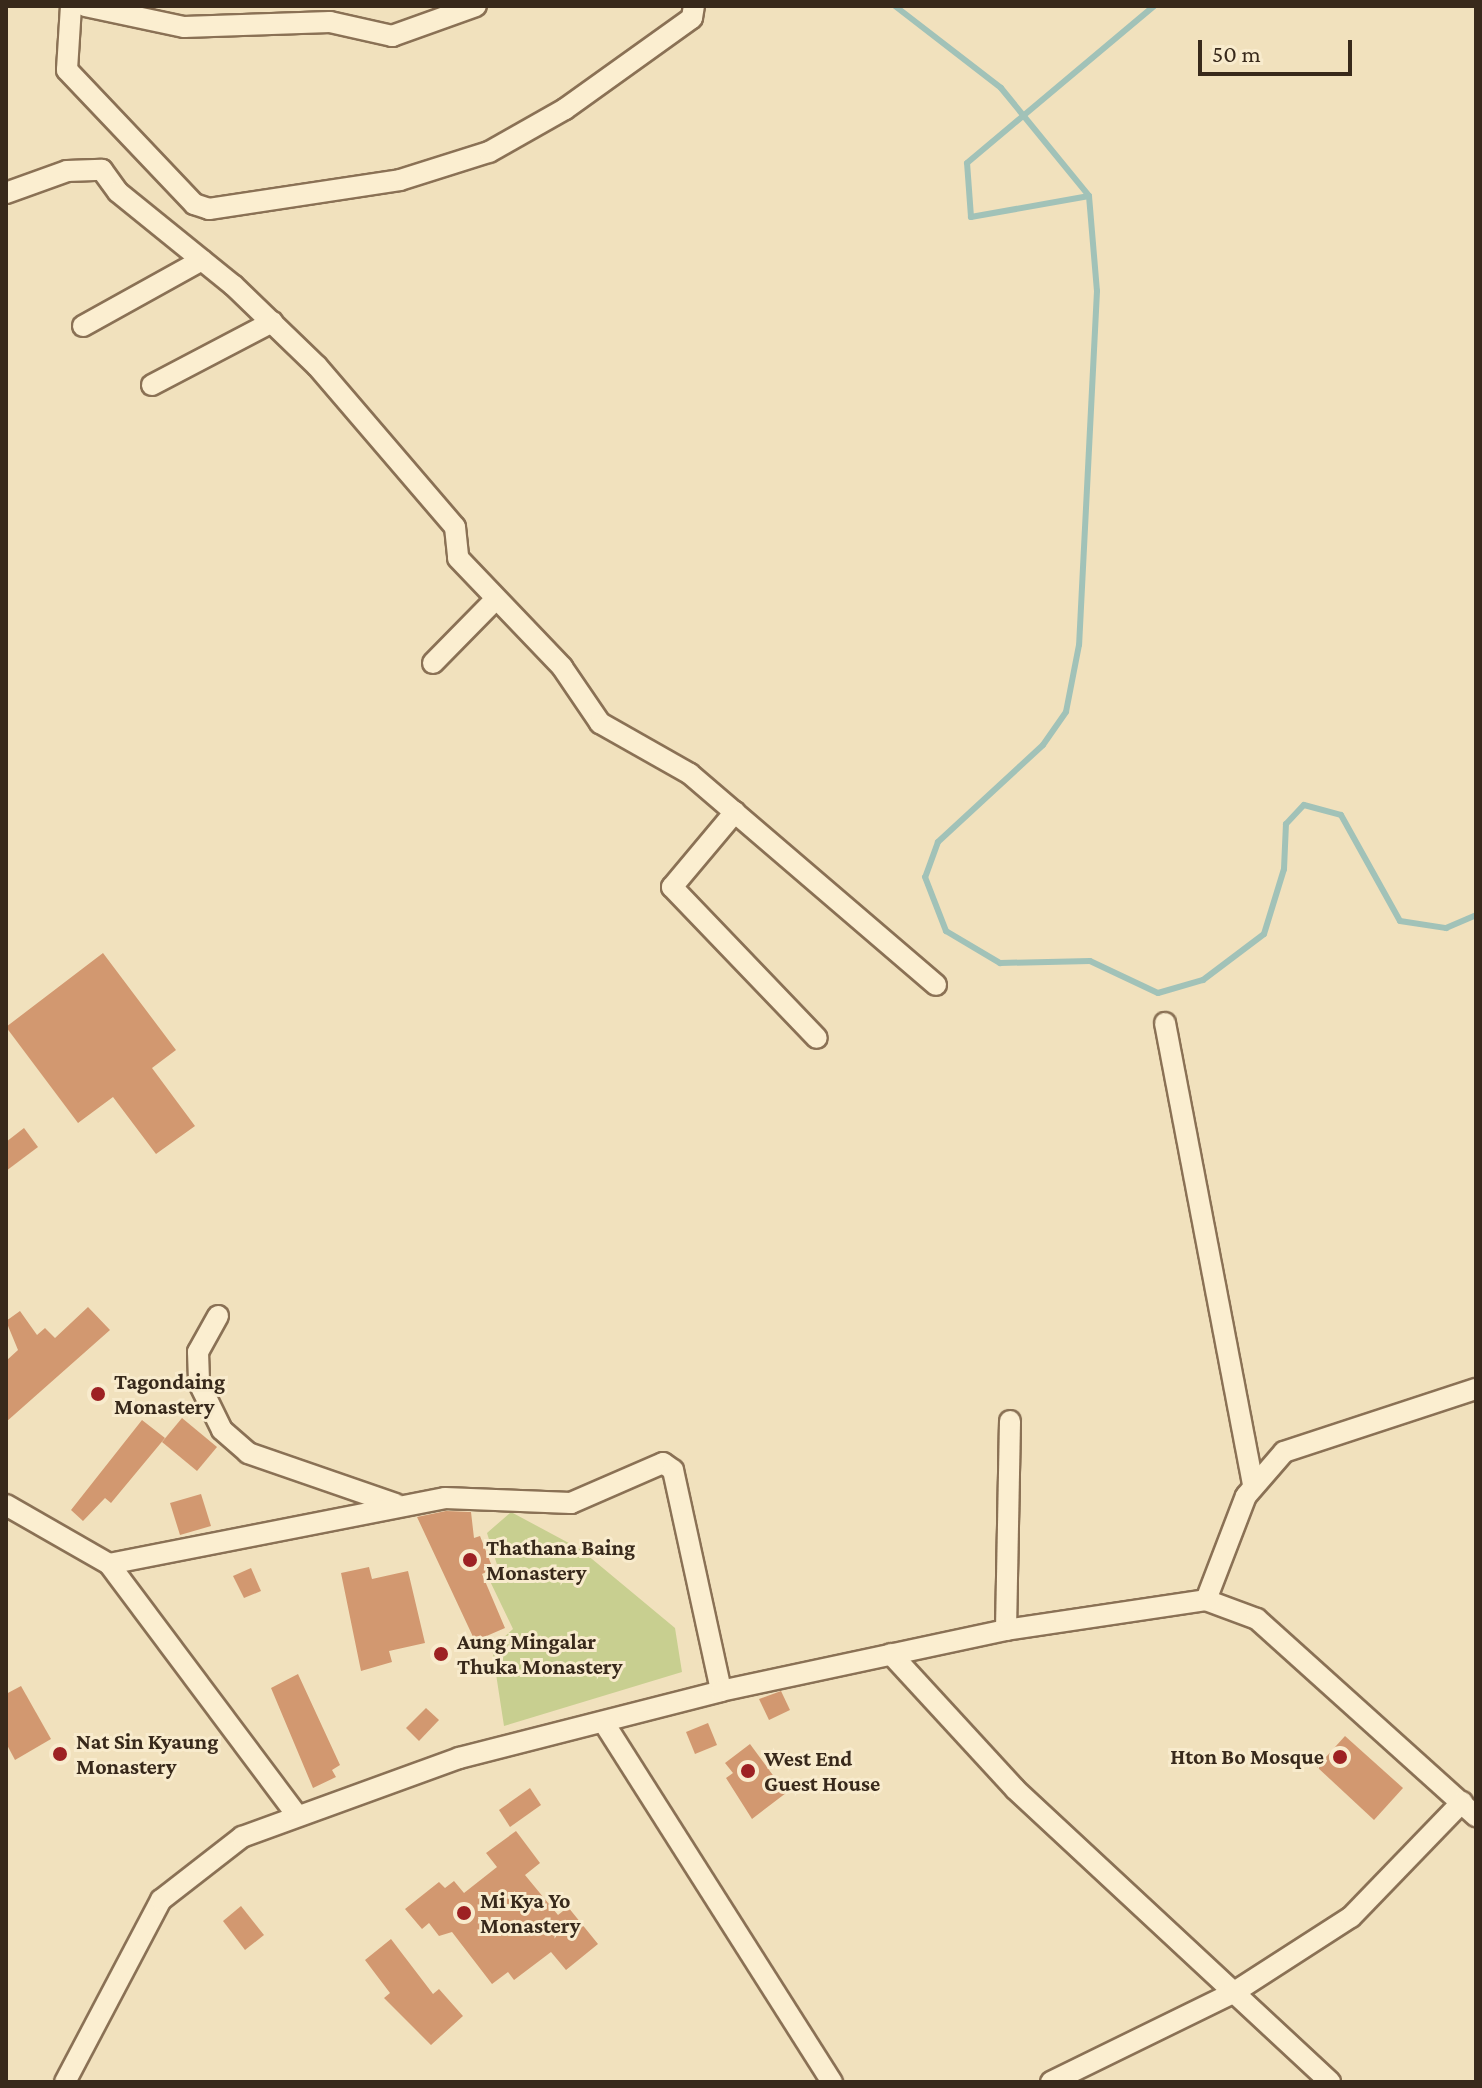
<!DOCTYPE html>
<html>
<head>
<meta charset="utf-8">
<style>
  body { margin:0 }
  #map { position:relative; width:1482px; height:2088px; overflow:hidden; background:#f1e1bd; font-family:"Crimson Pro",serif }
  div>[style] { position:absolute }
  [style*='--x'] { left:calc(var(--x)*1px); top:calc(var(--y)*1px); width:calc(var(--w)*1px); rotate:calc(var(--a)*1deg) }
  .green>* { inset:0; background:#c8cf90 }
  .stream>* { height:6px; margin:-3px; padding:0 3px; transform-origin:3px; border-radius:3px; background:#a1c2b8 }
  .building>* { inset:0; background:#d29870 }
  .roads { filter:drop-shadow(2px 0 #8a7155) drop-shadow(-2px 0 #8a7155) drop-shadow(0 2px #8a7155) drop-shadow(0 -2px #8a7155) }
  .minor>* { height:20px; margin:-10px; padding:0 10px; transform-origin:10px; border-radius:10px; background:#fbeed0 }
  .dots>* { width:22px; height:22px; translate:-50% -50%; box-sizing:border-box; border:4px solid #f8ebcd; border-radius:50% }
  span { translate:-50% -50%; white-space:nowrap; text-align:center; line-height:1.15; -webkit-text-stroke:6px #f8ebcd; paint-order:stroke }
  .poi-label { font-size:22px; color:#38291b; font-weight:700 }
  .left { translate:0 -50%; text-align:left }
  .right { translate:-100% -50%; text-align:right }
  .frame { position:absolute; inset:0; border:8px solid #38291b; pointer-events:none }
  .scale { position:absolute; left:1198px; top:40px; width:154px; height:36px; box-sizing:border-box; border:4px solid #38291b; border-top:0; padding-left:10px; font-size:24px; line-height:28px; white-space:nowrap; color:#38291b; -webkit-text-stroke:6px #f8ebcd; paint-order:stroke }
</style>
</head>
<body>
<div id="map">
  <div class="green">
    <div style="clip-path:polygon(511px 1512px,580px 1549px,675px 1628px,682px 1672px,504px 1726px,492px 1648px,513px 1629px,488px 1577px,499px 1571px,487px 1533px)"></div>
  </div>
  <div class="stream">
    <div style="--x:895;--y:6;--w:134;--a:37.7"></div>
    <div style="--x:1001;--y:88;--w:139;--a:50.8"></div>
    <div style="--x:1089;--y:196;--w:95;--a:85.2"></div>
    <div style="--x:1097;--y:291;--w:354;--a:92.9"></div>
    <div style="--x:1079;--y:645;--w:68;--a:101"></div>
    <div style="--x:1066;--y:712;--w:40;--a:124.9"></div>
    <div style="--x:1043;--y:745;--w:143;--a:137.3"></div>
    <div style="--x:938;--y:842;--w:37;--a:110"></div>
    <div style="--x:925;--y:877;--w:58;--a:68.7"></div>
    <div style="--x:946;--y:931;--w:63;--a:30.7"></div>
    <div style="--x:1000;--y:963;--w:90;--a:-1.3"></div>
    <div style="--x:1090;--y:961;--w:75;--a:25.2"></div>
    <div style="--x:1158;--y:993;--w:47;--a:-16.1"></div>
    <div style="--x:1203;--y:980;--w:76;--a:-37"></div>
    <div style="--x:1264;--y:934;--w:68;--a:-72.9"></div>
    <div style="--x:1284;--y:869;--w:45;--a:-87.5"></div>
    <div style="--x:1286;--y:824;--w:26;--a:-47"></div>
    <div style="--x:1304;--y:805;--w:38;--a:15"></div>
    <div style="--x:1341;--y:815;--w:121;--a:60.9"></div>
    <div style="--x:1400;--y:921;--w:47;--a:8.7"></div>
    <div style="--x:1446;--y:928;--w:33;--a:-23"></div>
    <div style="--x:1089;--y:196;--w:120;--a:169.9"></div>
    <div style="--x:971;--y:217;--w:54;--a:-94.2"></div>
    <div style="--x:967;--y:163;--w:244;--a:-40"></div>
  </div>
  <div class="building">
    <div style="clip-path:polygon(103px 953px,176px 1050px,152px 1068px,195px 1126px,156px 1154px,113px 1097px,78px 1123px,6px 1027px)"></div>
    <div style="clip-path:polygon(24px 1128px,38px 1147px,6px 1171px,6px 1142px)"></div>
    <div style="clip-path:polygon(88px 1307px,110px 1330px,6px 1422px,6px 1361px,18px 1350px,6px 1321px,20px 1311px,37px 1335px,45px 1328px,55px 1338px)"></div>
    <div style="clip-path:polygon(182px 1418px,217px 1447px,197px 1471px,162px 1442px)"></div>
    <div style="clip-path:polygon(142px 1420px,165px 1438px,111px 1503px,105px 1498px,83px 1521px,71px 1510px)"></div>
    <div style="clip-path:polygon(201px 1494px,211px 1526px,180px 1535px,170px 1503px)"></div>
    <div style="clip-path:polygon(446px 1511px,471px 1512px,474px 1538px,480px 1536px,493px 1569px,482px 1574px,505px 1628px,475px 1641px,417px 1517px)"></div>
    <div style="clip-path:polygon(369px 1567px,372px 1579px,408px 1571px,425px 1643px,389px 1651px,392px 1662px,361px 1671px,341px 1573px)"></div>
    <div style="clip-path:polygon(251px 1568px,261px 1591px,244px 1598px,233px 1576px)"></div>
    <div style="clip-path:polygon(298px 1674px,340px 1765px,332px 1770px,336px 1777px,313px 1788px,271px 1688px)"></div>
    <div style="clip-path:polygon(21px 1686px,51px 1739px,15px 1760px,6px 1743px,6px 1694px)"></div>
    <div style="clip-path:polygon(781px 1691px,790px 1710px,769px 1720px,759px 1699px)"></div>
    <div style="clip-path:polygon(426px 1708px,439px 1720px,419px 1741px,406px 1728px)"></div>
    <div style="clip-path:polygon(708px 1723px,717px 1745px,695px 1754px,686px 1732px)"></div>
    <div style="clip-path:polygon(1345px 1736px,1403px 1788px,1374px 1820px,1317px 1767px)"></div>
    <div style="clip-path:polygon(750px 1744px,786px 1793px,752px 1819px,726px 1778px,733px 1773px,725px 1763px)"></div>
    <div style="clip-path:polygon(530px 1788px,541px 1805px,510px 1827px,499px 1810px)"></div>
    <div style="clip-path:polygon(516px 1831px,540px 1863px,525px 1875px,558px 1915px,568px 1907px,598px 1944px,566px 1970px,551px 1952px,514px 1980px,508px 1972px,492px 1984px,452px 1932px,439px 1936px,429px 1923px,422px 1929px,405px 1909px,439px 1882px,445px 1888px,454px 1881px,464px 1893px,497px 1867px,486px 1853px)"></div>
    <div style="clip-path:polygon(241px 1906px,264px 1935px,245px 1950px,223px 1921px)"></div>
    <div style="clip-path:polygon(391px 1939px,433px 1994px,439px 1989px,463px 2016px,431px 2045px,384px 1998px,390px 1993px,365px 1960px)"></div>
  </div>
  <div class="roads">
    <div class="minor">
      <div style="--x:71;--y:6;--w:64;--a:93.6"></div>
      <div style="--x:67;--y:70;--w:185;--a:46.5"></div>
      <div style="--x:194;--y:204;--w:16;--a:18"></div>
      <div style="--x:209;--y:209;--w:193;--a:-8.6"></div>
      <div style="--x:400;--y:180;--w:93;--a:-17.5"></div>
      <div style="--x:489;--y:152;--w:87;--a:-29.5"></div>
      <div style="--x:565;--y:109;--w:156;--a:-35.6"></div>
      <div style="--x:692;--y:18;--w:12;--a:-81"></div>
      <div style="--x:85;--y:6;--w:101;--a:12"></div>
      <div style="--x:184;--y:27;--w:146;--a:-2"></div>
      <div style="--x:330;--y:22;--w:64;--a:12.7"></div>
      <div style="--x:392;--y:36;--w:89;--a:-19.7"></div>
      <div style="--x:6;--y:193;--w:65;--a:-19.8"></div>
      <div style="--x:67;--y:171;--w:35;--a:-2"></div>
      <div style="--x:102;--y:170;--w:27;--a:54"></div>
      <div style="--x:118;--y:192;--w:148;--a:39"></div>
      <div style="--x:233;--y:285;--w:117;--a:44"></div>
      <div style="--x:317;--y:366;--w:212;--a:49.4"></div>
      <div style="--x:455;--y:527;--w:31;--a:84"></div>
      <div style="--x:458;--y:558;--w:151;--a:46.3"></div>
      <div style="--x:562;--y:667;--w:68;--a:55.8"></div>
      <div style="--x:600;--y:723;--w:103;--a:29.5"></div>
      <div style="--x:690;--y:774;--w:324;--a:40.6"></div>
      <div style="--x:83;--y:326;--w:136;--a:-29"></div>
      <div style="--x:152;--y:385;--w:136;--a:-27.7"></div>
      <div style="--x:433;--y:663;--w:90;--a:-45.5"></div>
      <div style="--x:735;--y:812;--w:98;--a:130"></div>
      <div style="--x:672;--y:887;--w:209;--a:46.2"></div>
      <div style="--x:1165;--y:1023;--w:470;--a:79.2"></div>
      <div style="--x:218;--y:1316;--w:41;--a:119.1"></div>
      <div style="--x:198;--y:1352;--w:31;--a:88"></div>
      <div style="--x:199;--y:1383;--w:52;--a:63.9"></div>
      <div style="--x:222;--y:1430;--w:35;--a:41"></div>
      <div style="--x:248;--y:1453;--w:156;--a:19.1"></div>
      <div style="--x:6;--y:1505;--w:119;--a:29.8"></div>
      <div style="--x:109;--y:1564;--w:311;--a:53.2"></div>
      <div style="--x:109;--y:1564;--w:342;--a:-11.1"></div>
      <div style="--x:445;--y:1498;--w:126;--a:2.3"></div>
      <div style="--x:571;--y:1503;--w:100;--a:-23.5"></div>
      <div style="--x:663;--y:1463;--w:12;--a:35"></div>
      <div style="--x:673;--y:1470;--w:226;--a:77.7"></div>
      <div style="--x:1206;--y:1600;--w:54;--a:20.4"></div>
      <div style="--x:1257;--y:1619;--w:295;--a:42"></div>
      <div style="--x:1006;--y:1630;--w:209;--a:-88.9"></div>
      <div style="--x:891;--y:1654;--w:183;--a:47.4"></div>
      <div style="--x:1015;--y:1789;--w:430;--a:42.9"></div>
      <div style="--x:606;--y:1726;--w:422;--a:57.6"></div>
      <div style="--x:65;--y:2082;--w:206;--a:-62.2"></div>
      <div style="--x:161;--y:1900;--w:103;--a:-37.9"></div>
      <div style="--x:242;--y:1837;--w:231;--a:-20"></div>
      <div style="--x:459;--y:1758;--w:270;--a:-14.3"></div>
      <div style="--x:721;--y:1691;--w:291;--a:-12.1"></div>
      <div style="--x:1006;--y:1630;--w:202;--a:-8.5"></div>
      <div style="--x:1206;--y:1600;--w:111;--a:-69"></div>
      <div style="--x:1246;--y:1496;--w:58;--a:-49.2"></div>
      <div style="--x:1284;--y:1452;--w:202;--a:-18.2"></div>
      <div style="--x:1051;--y:2082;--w:203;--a:-26.1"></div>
      <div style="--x:1233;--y:1993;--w:140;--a:-32.8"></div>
      <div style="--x:1351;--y:1917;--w:160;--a:-46"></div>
    </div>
  </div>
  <div class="dots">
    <div style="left:98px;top:1394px;background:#9d2123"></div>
    <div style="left:470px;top:1560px;background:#9d2123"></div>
    <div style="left:441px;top:1654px;background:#9d2123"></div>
    <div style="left:60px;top:1754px;background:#9d2123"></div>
    <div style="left:1340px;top:1757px;background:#9d2123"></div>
    <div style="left:748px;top:1771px;background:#9d2123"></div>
    <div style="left:464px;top:1913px;background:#9d2123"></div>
  </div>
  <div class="poi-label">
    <span class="left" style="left:114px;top:1394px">Tagondaing<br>Monastery</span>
    <span class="left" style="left:486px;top:1560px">Thathana Baing<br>Monastery</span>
    <span class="left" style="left:457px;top:1654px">Aung Mingalar<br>Thuka Monastery</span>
    <span class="left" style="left:76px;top:1754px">Nat Sin Kyaung<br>Monastery</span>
    <span class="right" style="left:1324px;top:1757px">Hton Bo Mosque</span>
    <span class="left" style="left:764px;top:1771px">West End<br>Guest House</span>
    <span class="left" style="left:480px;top:1913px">Mi Kya Yo<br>Monastery</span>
  </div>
  <div class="frame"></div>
  <div class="scale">50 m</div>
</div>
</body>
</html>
